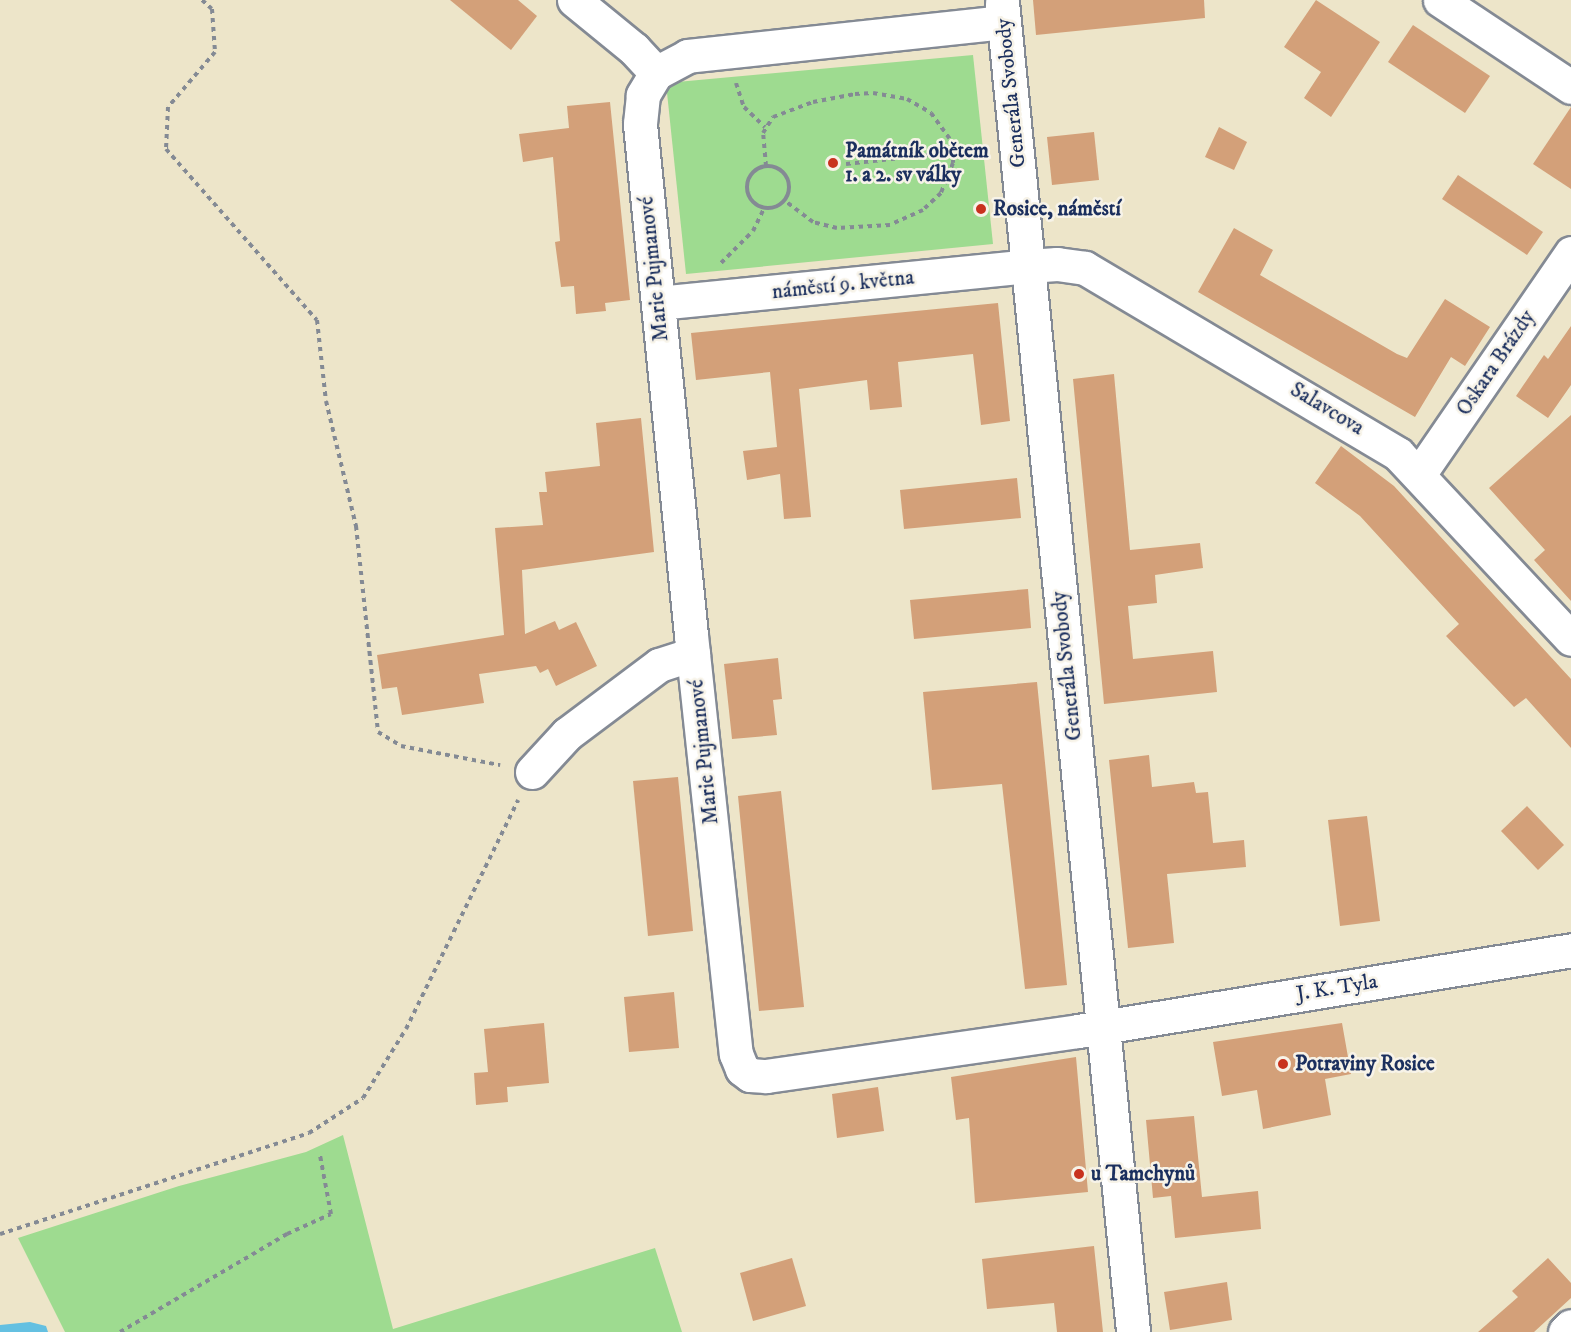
<!DOCTYPE html>
<html>
<head>
<meta charset="utf-8">
<style>
  body { margin:0 }
  #map { position:relative; width:1571px; height:1332px; overflow:hidden; background:#ede5c9; font-family:"IM FELL DW Pica",serif }
  div>[style] { position:absolute }
  [style*='--x'] { left:calc(var(--x)*1px); top:calc(var(--y)*1px); width:calc(var(--w)*1px); rotate:calc(var(--a)*1deg) }
  .green>* { inset:0; background:#9edb90 }
  .water>* { inset:0; background:#64c0e1 }
  .building>* { inset:0; background:#d3a079 }
  .path>* { height:4px; margin-top:-2px; transform-origin:0; background:repeating-linear-gradient(90deg,#848a94 0 4.5px,transparent 0 9px) }
  .path>.ring { margin:-2px; padding:0; box-sizing:content-box; background:none; border:4px solid #848a94; border-radius:50% }
  .roads { filter:drop-shadow(2px 0 #848a94) drop-shadow(-2px 0 #848a94) drop-shadow(0 2px #848a94) drop-shadow(0 -2px #848a94) }
  .street>* { height:33px; margin:-16.5px; padding:0 16.5px; transform-origin:16.5px; border-radius:16.5px; background:#fff }
  .dots>* { width:16px; height:16px; translate:-50% -50%; box-sizing:border-box; border:3px solid #f7f3e8; border-radius:50% }
  span { translate:-50% -50%; white-space:nowrap; text-align:center; line-height:1.15; -webkit-text-stroke:5px #f7f3e8; paint-order:stroke }
  .street-label { font-size:21px; color:#1b2f5e }
  .poi-label { font-size:21px; color:#1b2f5e; font-weight:700 }
  .left { translate:0 -50%; text-align:left }
</style>
</head>
<body>
<div id="map">
  <div class="green">
    <div style="clip-path:polygon(973px 55px,993px 244px,686px 274px,666px 83px)"></div>
    <div style="clip-path:polygon(343px 1135px,393px 1329px,655px 1248px,682px 1332px,65px 1332px,18px 1238px,179px 1186px,306px 1152px)"></div>
  </div>
  <div class="water">
    <div style="clip-path:polygon(30px 1322px,46px 1326px,48px 1332px,0 1332px,0 1325px)"></div>
  </div>
  <div class="building">
    <div style="clip-path:polygon(450px 0,518px 0,537px 16px,511px 50px)"></div>
    <div style="clip-path:polygon(1033px 0,1204px 0,1205px 18px,1036px 35px)"></div>
    <div style="clip-path:polygon(1316px 0,1380px 42px,1331px 117px,1304px 98px,1321px 72px,1284px 47px)"></div>
    <div style="clip-path:polygon(1413px 25px,1490px 76px,1465px 113px,1388px 62px)"></div>
    <div style="clip-path:polygon(610px 102px,630px 300px,605px 303px,606px 311px,576px 314px,574px 286px,561px 287px,555px 242px,560px 241px,553px 157px,523px 162px,519px 134px,569px 128px,567px 106px)"></div>
    <div style="clip-path:polygon(1571px 107px,1571px 189px,1533px 164px)"></div>
    <div style="clip-path:polygon(1219px 127px,1247px 142px,1234px 170px,1205px 157px)"></div>
    <div style="clip-path:polygon(1094px 132px,1099px 180px,1052px 185px,1047px 137px)"></div>
    <div style="clip-path:polygon(1458px 175px,1543px 232px,1527px 255px,1442px 199px)"></div>
    <div style="clip-path:polygon(1234px 228px,1273px 250px,1260px 275px,1397px 354px,1407px 358px,1445px 299px,1490px 327px,1465px 366px,1451px 357px,1415px 417px,1198px 292px)"></div>
    <div style="clip-path:polygon(998px 303px,1010px 421px,981px 425px,973px 354px,898px 362px,902px 407px,870px 410px,867px 380px,799px 389px,811px 517px,784px 519px,780px 474px,747px 480px,743px 451px,777px 447px,770px 372px,696px 380px,691px 333px)"></div>
    <div style="clip-path:polygon(1571px 326px,1571px 385px,1548px 418px,1516px 396px,1544px 355px,1548px 359px)"></div>
    <div style="clip-path:polygon(1114px 374px,1130px 550px,1200px 543px,1203px 568px,1155px 575px,1157px 603px,1128px 606px,1133px 659px,1213px 651px,1217px 692px,1104px 704px,1073px 379px)"></div>
    <div style="clip-path:polygon(1571px 415px,1571px 601px,1534px 560px,1545px 550px,1489px 488px)"></div>
    <div style="clip-path:polygon(641px 418px,654px 552px,522px 570px,525px 634px,555px 621px,559px 630px,576px 622px,597px 666px,556px 686px,548px 669px,540px 673px,536px 666px,479px 674px,484px 703px,402px 715px,397px 687px,382px 689px,377px 655px,504px 635px,495px 528px,543px 525px,539px 492px,547px 492px,545px 472px,600px 466px,596px 423px)"></div>
    <div style="clip-path:polygon(1341px 446px,1394px 486px,1571px 679px,1571px 748px,1526px 698px,1514px 707px,1446px 636px,1459px 624px,1360px 516px,1315px 483px)"></div>
    <div style="clip-path:polygon(1017px 478px,1021px 518px,904px 529px,900px 490px)"></div>
    <div style="clip-path:polygon(1028px 589px,1031px 628px,914px 639px,910px 600px)"></div>
    <div style="clip-path:polygon(778px 658px,782px 699px,773px 700px,777px 735px,732px 739px,724px 664px)"></div>
    <div style="clip-path:polygon(1037px 682px,1067px 985px,1025px 989px,1002px 784px,932px 790px,923px 692px)"></div>
    <div style="clip-path:polygon(1149px 755px,1152px 787px,1194px 782px,1196px 793px,1208px 792px,1213px 843px,1244px 840px,1246px 867px,1167px 874px,1174px 943px,1128px 948px,1109px 760px)"></div>
    <div style="clip-path:polygon(678px 777px,693px 931px,648px 936px,633px 781px)"></div>
    <div style="clip-path:polygon(781px 791px,804px 1007px,759px 1011px,738px 796px)"></div>
    <div style="clip-path:polygon(1527px 806px,1564px 845px,1538px 870px,1501px 831px)"></div>
    <div style="clip-path:polygon(1367px 816px,1380px 921px,1340px 926px,1328px 820px)"></div>
    <div style="clip-path:polygon(674px 992px,679px 1048px,629px 1052px,624px 997px)"></div>
    <div style="clip-path:polygon(544px 1023px,549px 1083px,507px 1087px,508px 1102px,476px 1105px,474px 1073px,488px 1072px,484px 1029px)"></div>
    <div style="clip-path:polygon(1342px 1023px,1351px 1074px,1325px 1079px,1331px 1115px,1263px 1129px,1257px 1090px,1222px 1096px,1213px 1042px)"></div>
    <div style="clip-path:polygon(1076px 1057px,1088px 1192px,975px 1203px,969px 1118px,956px 1120px,951px 1077px)"></div>
    <div style="clip-path:polygon(878px 1087px,884px 1131px,837px 1138px,832px 1094px)"></div>
    <div style="clip-path:polygon(1194px 1116px,1202px 1197px,1258px 1191px,1261px 1229px,1175px 1238px,1171px 1196px,1153px 1198px,1146px 1120px)"></div>
    <div style="clip-path:polygon(1094px 1246px,1103px 1332px,1057px 1332px,1054px 1303px,987px 1309px,982px 1259px)"></div>
    <div style="clip-path:polygon(792px 1258px,806px 1306px,753px 1321px,740px 1273px)"></div>
    <div style="clip-path:polygon(1548px 1258px,1571px 1283px,1571px 1298px,1534px 1332px,1478px 1332px,1518px 1297px,1512px 1291px)"></div>
    <div style="clip-path:polygon(1227px 1282px,1232px 1320px,1170px 1330px,1164px 1292px)"></div>
  </div>
  <div class="path">
    <div style="--x:202;--y:0;--w:13;--a:42"></div>
    <div style="--x:212;--y:9;--w:43;--a:86"></div>
    <div style="--x:215;--y:52;--w:72;--a:130.5"></div>
    <div style="--x:168;--y:107;--w:42;--a:92.7"></div>
    <div style="--x:166;--y:149;--w:228;--a:48.6"></div>
    <div style="--x:317;--y:320;--w:81;--a:83.7"></div>
    <div style="--x:326;--y:401;--w:129;--a:76.5"></div>
    <div style="--x:356;--y:526;--w:207;--a:83.9"></div>
    <div style="--x:378;--y:732;--w:27;--a:31"></div>
    <div style="--x:401;--y:746;--w:101;--a:10.9"></div>
    <div style="--x:736;--y:83;--w:25;--a:72"></div>
    <div style="--x:744;--y:107;--w:29;--a:44"></div>
    <div style="--x:846;--y:164;--w:138;--a:-6.2"></div>
    <div class="ring" style="left:747px;top:166px;width:38px;height:38px"></div>
    <div style="--x:766;--y:166;--w:33;--a:-95"></div>
    <div style="--x:763;--y:133;--w:19;--a:-58"></div>
    <div style="--x:773;--y:117;--w:43;--a:-20.6"></div>
    <div style="--x:813;--y:102;--w:43;--a:-10.8"></div>
    <div style="--x:855;--y:94;--w:18;--a:-3"></div>
    <div style="--x:873;--y:93;--w:35;--a:10"></div>
    <div style="--x:907;--y:99;--w:28;--a:30"></div>
    <div style="--x:931;--y:113;--w:36;--a:54"></div>
    <div style="--x:952;--y:142;--w:21;--a:87"></div>
    <div style="--x:953;--y:163;--w:32;--a:112"></div>
    <div style="--x:941;--y:193;--w:25;--a:137"></div>
    <div style="--x:923;--y:210;--w:36;--a:156"></div>
    <div style="--x:890;--y:225;--w:53;--a:176.8"></div>
    <div style="--x:837;--y:228;--w:25;--a:-166"></div>
    <div style="--x:813;--y:222;--w:35;--a:-143"></div>
    <div style="--x:721;--y:263;--w:45;--a:-45"></div>
    <div style="--x:753;--y:231;--w:25;--a:-64"></div>
    <div style="--x:0;--y:1234;--w:325;--a:-18.1"></div>
    <div style="--x:309;--y:1133;--w:64;--a:-32.9"></div>
    <div style="--x:363;--y:1098;--w:81;--a:-58.1"></div>
    <div style="--x:406;--y:1029;--w:255;--a:-63.9"></div>
    <div style="--x:120;--y:1332;--w:194;--a:-30.4"></div>
    <div style="--x:287;--y:1234;--w:48;--a:-24.4"></div>
    <div style="--x:331;--y:1214;--w:60;--a:-100.6"></div>
  </div>
  <div class="roads">
    <div class="street">
      <div style="--x:574;--y:0;--w:77;--a:39.2"></div>
      <div style="--x:634;--y:49;--w:33;--a:47"></div>
      <div style="--x:1440;--y:0;--w:157;--a:33.6"></div>
      <div style="--x:1002;--y:2;--w:1336;--a:84.37"></div>
      <div style="--x:1004;--y:22;--w:318;--a:173.9"></div>
      <div style="--x:688;--y:56;--w:36;--a:152"></div>
      <div style="--x:656;--y:73;--w:26;--a:121"></div>
      <div style="--x:643;--y:95;--w:29;--a:96"></div>
      <div style="--x:640;--y:124;--w:514;--a:84.3"></div>
      <div style="--x:691;--y:635;--w:421;--a:83.9"></div>
      <div style="--x:736;--y:1054;--w:16;--a:68"></div>
      <div style="--x:742;--y:1069;--w:10;--a:37"></div>
      <div style="--x:750;--y:1075;--w:16;--a:4"></div>
      <div style="--x:766;--y:1076;--w:315;--a:-8.2"></div>
      <div style="--x:1078;--y:1031;--w:500;--a:-9.3"></div>
      <div style="--x:658;--y:303;--w:372;--a:-5.7"></div>
      <div style="--x:1028;--y:266;--w:29;--a:-4"></div>
      <div style="--x:1057;--y:264;--w:28;--a:8"></div>
      <div style="--x:1085;--y:268;--w:364;--a:30.7"></div>
      <div style="--x:1398;--y:454;--w:253;--a:46.9"></div>
      <div style="--x:1420;--y:473;--w:267;--a:-55.5"></div>
      <div style="--x:532;--y:772;--w:52;--a:-47.4"></div>
      <div style="--x:567;--y:734;--w:115;--a:-36.9"></div>
      <div style="--x:659;--y:665;--w:36;--a:-18"></div>
      <div style="--x:1565;--y:1332;--w:8;--a:-45"></div>
    </div>
  </div>
  <div class="dots">
    <div style="left:833px;top:163px;background:#c8321e"></div>
    <div style="left:981px;top:209px;background:#c8321e"></div>
    <div style="left:1283px;top:1064px;background:#c8321e"></div>
    <div style="left:1079px;top:1174px;background:#c8321e"></div>
  </div>
  <div class="street-label">
    <span style="left:1011px;top:93px;rotate:-96deg">Generála Svobody</span>
    <span style="left:654px;top:269px;rotate:-96deg">Marie Pujmanové</span>
    <span style="left:843px;top:285px;rotate:-6deg">náměstí 9. května</span>
    <span style="left:1496px;top:363px;rotate:-56deg">Oskara Brázdy</span>
    <span style="left:1327px;top:409px;rotate:31deg">Salavcova</span>
    <span style="left:1067px;top:666px;rotate:-96deg">Generála Svobody</span>
    <span style="left:704px;top:752px;rotate:-96deg">Marie Pujmanové</span>
    <span style="left:1337px;top:988px;rotate:-9deg">J. K. Tyla</span>
  </div>
  <div class="poi-label">
    <span class="left" style="left:845px;top:163px">Památník obětem<br>1. a 2. sv války</span>
    <span class="left" style="left:993px;top:209px">Rosice, náměstí</span>
    <span class="left" style="left:1295px;top:1064px">Potraviny Rosice</span>
    <span class="left" style="left:1091px;top:1174px">u Tamchynů</span>
  </div>
</div>
</body>
</html>
